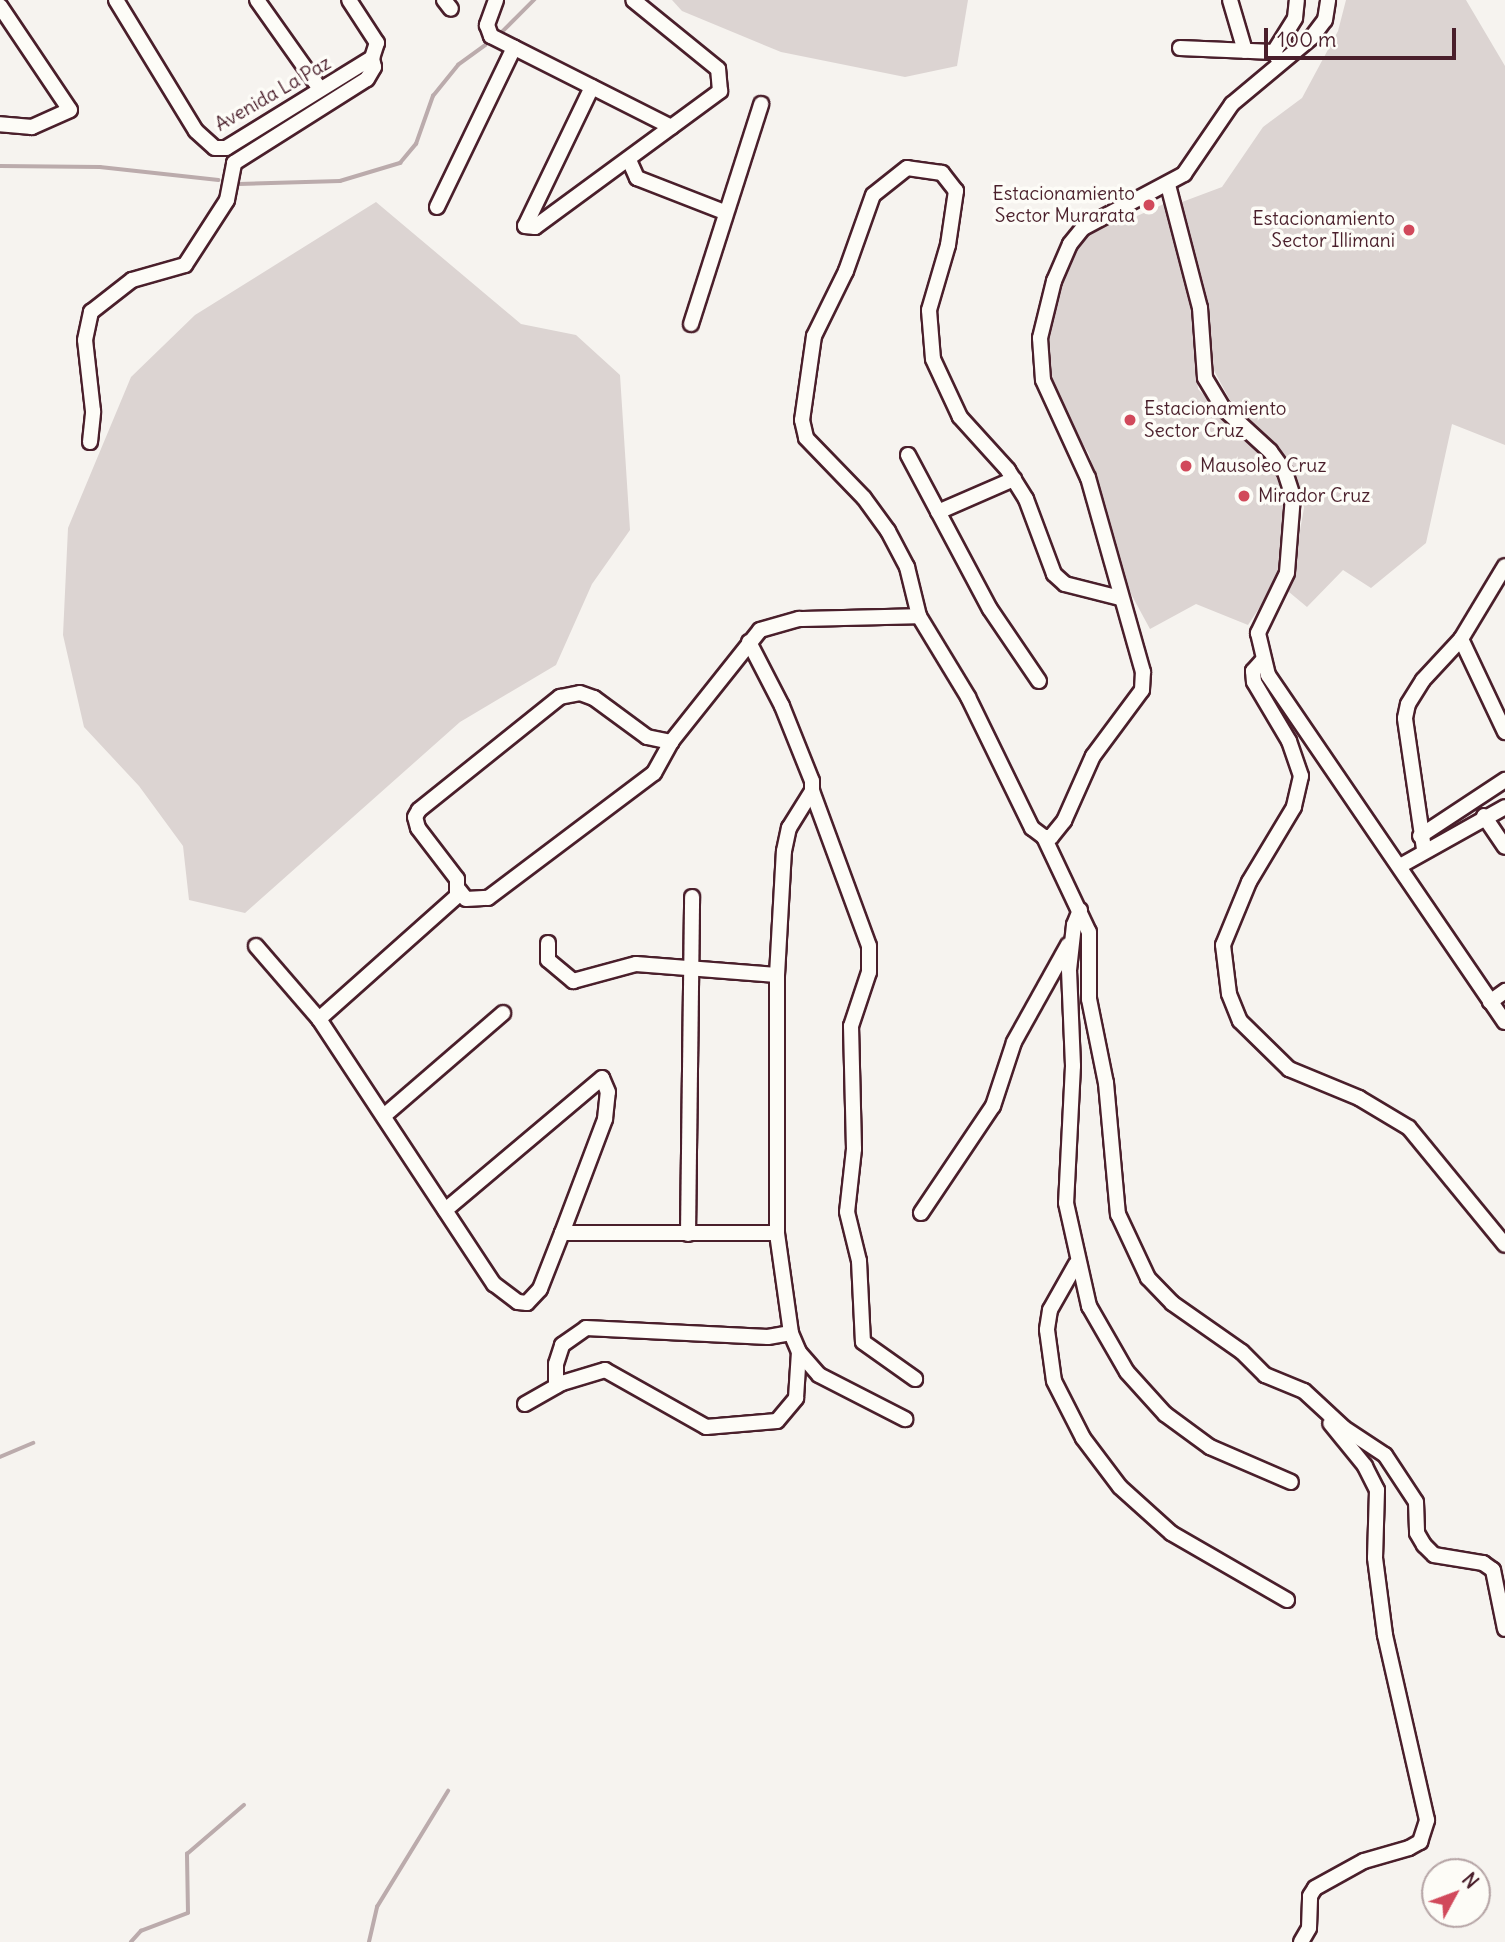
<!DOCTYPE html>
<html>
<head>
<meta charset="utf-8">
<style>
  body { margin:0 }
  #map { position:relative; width:1505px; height:1942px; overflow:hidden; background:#f6f3ef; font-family:Delius,sans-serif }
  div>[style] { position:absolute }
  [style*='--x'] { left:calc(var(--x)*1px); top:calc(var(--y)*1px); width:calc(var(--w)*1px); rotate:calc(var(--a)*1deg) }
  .green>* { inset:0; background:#dcd4d2 }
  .stream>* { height:3.5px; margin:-1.75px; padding:0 1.75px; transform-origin:1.75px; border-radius:1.75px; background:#bbabac }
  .roads { filter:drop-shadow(2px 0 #4a1f2b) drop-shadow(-2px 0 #4a1f2b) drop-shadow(0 2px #4a1f2b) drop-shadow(0 -2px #4a1f2b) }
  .minor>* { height:14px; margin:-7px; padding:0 7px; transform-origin:7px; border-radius:7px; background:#fdfcf7 }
  .dots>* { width:19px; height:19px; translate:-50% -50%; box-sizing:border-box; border:4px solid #fdfcf7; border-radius:50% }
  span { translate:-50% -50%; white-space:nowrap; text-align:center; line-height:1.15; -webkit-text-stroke:7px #fdfcf7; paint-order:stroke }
  .street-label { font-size:19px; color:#4a1f2b }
  .poi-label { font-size:19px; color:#4a1f2b }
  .right { translate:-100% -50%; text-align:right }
  .left { translate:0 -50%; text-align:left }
  .north { position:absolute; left:1421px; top:1858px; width:70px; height:70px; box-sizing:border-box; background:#fdfcf7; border:2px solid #b5a4a5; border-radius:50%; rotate:49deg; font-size:19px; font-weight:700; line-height:28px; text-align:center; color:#4a1f2b }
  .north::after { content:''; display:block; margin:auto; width:24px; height:32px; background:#d1495b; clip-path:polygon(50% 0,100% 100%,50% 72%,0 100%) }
  .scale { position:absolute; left:1264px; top:28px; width:192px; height:32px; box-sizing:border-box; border:4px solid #4a1f2b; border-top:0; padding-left:9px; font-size:21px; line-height:24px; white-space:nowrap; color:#4a1f2b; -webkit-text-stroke:5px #fdfcf7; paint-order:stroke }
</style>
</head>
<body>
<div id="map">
  <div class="green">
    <div style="clip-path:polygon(672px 0,968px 0,957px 66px,905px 77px,781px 52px,682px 11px)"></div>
    <div style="clip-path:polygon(1346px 0,1466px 0,1505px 66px,1505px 445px,1452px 424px,1426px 543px,1371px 588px,1343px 570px,1307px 607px,1289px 592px,1304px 508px,1299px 484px,1273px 443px,1232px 404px,1211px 365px,1182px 202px,1222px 187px,1263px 127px,1302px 98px,1338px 31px)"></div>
    <div style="clip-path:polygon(376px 202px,521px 324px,576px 335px,620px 375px,630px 530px,592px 584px,556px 665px,460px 722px,245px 913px,189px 900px,183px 846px,139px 786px,84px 727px,63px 635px,68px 528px,131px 377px,195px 315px)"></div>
    <div style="clip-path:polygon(1164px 204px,1190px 298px,1198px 389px,1255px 446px,1276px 473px,1287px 501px,1279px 578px,1248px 625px,1196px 604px,1150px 629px,1124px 581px,1089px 454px,1056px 399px,1046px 364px,1046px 335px,1065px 265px,1083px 233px,1133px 206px,1137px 216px)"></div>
  </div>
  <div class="stream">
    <div style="--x:503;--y:31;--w:44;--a:-45"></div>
    <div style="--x:0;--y:166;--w:100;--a:0.6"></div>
    <div style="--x:100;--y:167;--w:119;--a:6.3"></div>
    <div style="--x:239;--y:184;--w:101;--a:-1.7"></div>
    <div style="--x:340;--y:181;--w:63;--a:-16.7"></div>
    <div style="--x:400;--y:163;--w:25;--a:-50"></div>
    <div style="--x:416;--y:144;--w:51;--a:-70.5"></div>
    <div style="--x:433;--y:96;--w:40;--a:-51"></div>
    <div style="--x:458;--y:65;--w:34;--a:-36"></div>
    <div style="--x:0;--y:1457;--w:36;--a:-23"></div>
    <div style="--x:131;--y:1942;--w:15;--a:-48"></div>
    <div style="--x:141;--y:1931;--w:50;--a:-21"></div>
    <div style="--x:188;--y:1913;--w:59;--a:-91"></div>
    <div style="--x:187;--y:1854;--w:75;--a:-40.7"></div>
    <div style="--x:369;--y:1942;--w:36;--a:-77"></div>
    <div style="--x:377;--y:1907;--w:136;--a:-58.5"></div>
  </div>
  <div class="roads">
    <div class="minor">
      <div style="--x:116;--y:0;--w:153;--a:58.6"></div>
      <div style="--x:196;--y:131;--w:25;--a:42"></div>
      <div style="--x:215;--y:148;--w:11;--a:0"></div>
      <div style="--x:226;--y:148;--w:172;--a:-31.7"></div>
      <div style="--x:372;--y:58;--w:16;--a:-72"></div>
      <div style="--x:377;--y:43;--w:51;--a:-123.1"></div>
      <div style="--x:257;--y:0;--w:109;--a:54.7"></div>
      <div style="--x:444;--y:0;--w:11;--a:52"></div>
      <div style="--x:496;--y:0;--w:27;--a:110"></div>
      <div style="--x:487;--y:25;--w:12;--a:70"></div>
      <div style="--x:491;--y:36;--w:202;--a:26.8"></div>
      <div style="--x:1230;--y:0;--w:53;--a:73.6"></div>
      <div style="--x:0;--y:6;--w:125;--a:56.1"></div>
      <div style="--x:70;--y:110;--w:42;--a:155.9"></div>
      <div style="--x:32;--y:127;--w:32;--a:-175"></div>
      <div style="--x:1180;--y:48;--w:94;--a:2.4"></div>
      <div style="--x:1279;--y:60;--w:9;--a:-122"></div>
      <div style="--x:1274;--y:52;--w:40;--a:-58"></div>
      <div style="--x:1295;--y:18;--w:18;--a:-84"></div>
      <div style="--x:592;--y:87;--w:154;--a:115.7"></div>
      <div style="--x:525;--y:226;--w:10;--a:6"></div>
      <div style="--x:535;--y:227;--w:230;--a:-36.3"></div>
      <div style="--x:720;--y:91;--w:22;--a:-95"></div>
      <div style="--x:718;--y:69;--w:109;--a:-140.9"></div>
      <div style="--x:629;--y:160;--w:20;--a:66"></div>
      <div style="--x:637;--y:178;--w:93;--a:21.3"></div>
      <div style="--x:1168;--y:185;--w:127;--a:75.4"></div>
      <div style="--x:1200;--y:308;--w:70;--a:85.9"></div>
      <div style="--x:1205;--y:378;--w:35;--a:59"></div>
      <div style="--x:1223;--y:408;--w:64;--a:42.5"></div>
      <div style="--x:1270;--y:451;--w:26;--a:54"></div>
      <div style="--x:1285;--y:472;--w:25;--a:72"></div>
      <div style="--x:1293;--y:496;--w:77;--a:94.5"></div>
      <div style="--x:1287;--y:573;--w:67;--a:115.8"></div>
      <div style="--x:1258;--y:633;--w:43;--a:76.6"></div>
      <div style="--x:1268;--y:675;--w:420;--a:55.7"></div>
      <div style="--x:437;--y:207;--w:177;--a:-64.2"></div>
      <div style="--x:691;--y:324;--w:231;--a:-72.3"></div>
      <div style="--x:90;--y:442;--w:31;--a:-84"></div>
      <div style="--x:93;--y:411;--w:71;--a:-96.4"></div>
      <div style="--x:85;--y:340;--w:29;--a:-78"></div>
      <div style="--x:91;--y:312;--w:52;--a:-38"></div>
      <div style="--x:132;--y:280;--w:55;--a:-15.8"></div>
      <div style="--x:185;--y:265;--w:77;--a:-57.1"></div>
      <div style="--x:227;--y:200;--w:38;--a:-79"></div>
      <div style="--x:234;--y:163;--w:157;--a:-32.3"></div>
      <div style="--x:367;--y:79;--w:14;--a:-60"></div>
      <div style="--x:374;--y:67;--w:9;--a:-103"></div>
      <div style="--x:908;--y:455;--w:174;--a:62"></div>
      <div style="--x:990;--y:609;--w:87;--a:55.8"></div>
      <div style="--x:938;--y:512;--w:83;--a:-23.5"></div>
      <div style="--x:1120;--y:598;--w:57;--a:-165.7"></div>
      <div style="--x:1065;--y:584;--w:15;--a:-138"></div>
      <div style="--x:1054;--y:574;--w:80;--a:-110.5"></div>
      <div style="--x:1026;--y:499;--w:34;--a:-122"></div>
      <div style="--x:1008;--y:470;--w:72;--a:-132.2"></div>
      <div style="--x:960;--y:417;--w:64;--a:-115"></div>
      <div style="--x:933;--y:359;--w:49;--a:-94.7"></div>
      <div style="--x:929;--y:310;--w:68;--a:-73.7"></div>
      <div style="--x:948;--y:245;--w:55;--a:-81.6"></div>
      <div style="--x:956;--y:191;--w:23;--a:-128"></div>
      <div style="--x:942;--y:173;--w:35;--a:-172"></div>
      <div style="--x:907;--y:168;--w:43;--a:141.5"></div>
      <div style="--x:873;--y:195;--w:81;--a:109.6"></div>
      <div style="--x:846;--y:271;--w:72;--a:116.2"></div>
      <div style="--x:814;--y:336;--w:85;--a:98.1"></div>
      <div style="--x:802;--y:420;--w:18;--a:77"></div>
      <div style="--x:806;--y:438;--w:83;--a:46"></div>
      <div style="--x:864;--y:498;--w:41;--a:54"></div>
      <div style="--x:888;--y:531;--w:41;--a:62.2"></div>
      <div style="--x:907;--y:567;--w:50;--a:76.2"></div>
      <div style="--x:919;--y:616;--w:95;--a:58.8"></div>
      <div style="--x:968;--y:697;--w:146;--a:64"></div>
      <div style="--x:1032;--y:828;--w:15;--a:37"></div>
      <div style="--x:1044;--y:837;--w:7;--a:0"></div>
      <div style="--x:1051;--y:837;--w:21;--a:-51"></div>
      <div style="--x:1064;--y:821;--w:71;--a:-66"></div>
      <div style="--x:1093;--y:756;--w:82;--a:-53.4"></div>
      <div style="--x:1142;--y:690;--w:18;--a:-87"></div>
      <div style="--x:1143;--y:672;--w:202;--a:-105.8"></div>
      <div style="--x:1088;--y:478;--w:108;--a:-114.7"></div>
      <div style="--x:1043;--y:380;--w:42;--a:-94.1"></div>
      <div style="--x:1040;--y:338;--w:59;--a:-76.2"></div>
      <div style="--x:1054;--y:281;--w:40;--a:-66.6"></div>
      <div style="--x:1070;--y:244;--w:21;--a:-51"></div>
      <div style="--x:1083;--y:228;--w:115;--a:-28.1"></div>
      <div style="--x:1184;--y:174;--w:85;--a:-55.6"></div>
      <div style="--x:1232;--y:104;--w:104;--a:-39.9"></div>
      <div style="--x:1312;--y:37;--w:21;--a:-53"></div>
      <div style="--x:1325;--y:20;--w:20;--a:-81"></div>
      <div style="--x:1461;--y:639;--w:103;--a:64.7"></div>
      <div style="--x:1263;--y:660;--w:15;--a:132"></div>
      <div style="--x:1253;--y:671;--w:11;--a:85"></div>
      <div style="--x:1254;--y:682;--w:69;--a:59.3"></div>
      <div style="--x:1289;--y:741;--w:37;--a:71"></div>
      <div style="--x:1301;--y:776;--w:32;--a:103"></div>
      <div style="--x:1294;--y:807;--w:87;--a:121"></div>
      <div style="--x:1249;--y:882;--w:68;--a:112.4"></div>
      <div style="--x:1223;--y:945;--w:49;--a:83"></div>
      <div style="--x:1229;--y:994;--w:29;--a:68"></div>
      <div style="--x:1240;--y:1021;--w:69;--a:44.4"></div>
      <div style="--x:1289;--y:1069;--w:76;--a:22.5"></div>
      <div style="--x:1359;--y:1098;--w:58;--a:31"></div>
      <div style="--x:1409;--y:1128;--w:151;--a:50.6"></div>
      <div style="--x:812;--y:791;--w:165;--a:69.8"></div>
      <div style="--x:869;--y:946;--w:26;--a:90"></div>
      <div style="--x:869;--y:972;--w:57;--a:108.4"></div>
      <div style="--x:851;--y:1026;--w:123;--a:88.6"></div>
      <div style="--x:854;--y:1149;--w:63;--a:96.3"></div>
      <div style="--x:847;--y:1212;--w:50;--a:76.2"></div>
      <div style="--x:859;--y:1261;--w:81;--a:87.2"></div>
      <div style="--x:863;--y:1342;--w:64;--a:35.4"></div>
      <div style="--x:1484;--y:816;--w:37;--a:56"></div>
      <div style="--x:1420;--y:836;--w:102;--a:-33.4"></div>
      <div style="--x:1044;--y:837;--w:105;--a:64.7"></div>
      <div style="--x:1089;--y:932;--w:67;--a:90"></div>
      <div style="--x:1089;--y:999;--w:86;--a:78.6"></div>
      <div style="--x:1106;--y:1083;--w:132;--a:84.8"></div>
      <div style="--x:1118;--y:1214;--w:71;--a:64.9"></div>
      <div style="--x:1148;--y:1278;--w:35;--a:46"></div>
      <div style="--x:1172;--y:1303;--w:85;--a:35"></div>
      <div style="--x:1242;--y:1352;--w:33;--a:45"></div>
      <div style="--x:1265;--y:1375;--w:42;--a:22.3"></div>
      <div style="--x:1304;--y:1391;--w:54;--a:42.8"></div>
      <div style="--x:1344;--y:1428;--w:49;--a:33.4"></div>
      <div style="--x:1385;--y:1455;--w:56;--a:56.6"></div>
      <div style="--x:1416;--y:1502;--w:31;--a:88"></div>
      <div style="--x:1417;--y:1533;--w:14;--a:60"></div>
      <div style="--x:1424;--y:1545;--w:14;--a:45"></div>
      <div style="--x:1434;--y:1555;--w:50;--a:9.3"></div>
      <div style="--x:1483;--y:1563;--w:12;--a:35"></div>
      <div style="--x:1493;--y:1570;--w:60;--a:78.5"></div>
      <div style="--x:1424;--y:849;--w:132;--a:-98.3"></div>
      <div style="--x:1405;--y:718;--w:14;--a:-78"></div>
      <div style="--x:1408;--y:704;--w:28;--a:-58"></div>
      <div style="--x:1423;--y:680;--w:56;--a:-47.2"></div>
      <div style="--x:1461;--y:639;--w:85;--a:-58.9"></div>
      <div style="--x:1400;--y:866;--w:120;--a:-29.3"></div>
      <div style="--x:459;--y:890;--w:11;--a:52"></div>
      <div style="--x:466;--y:899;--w:22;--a:-3"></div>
      <div style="--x:488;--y:898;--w:208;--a:-37"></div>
      <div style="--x:654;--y:773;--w:35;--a:-61"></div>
      <div style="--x:1080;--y:910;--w:16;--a:112"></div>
      <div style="--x:1074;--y:925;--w:45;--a:96.3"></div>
      <div style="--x:1069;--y:970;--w:96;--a:87.6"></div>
      <div style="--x:1073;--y:1066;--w:137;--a:92.9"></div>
      <div style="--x:1066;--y:1203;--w:106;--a:77.4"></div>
      <div style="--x:1089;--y:1306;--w:76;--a:60.1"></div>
      <div style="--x:1127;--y:1372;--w:57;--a:47.9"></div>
      <div style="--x:1165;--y:1414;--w:56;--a:36.3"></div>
      <div style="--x:1210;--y:1447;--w:88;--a:23.4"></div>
      <div style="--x:548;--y:943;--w:17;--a:90"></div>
      <div style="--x:548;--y:960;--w:33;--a:40"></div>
      <div style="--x:573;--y:981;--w:65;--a:-15.1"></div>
      <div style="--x:636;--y:964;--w:141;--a:4.5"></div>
      <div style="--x:256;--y:946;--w:96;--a:49.2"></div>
      <div style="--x:319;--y:1019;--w:318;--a:56.6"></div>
      <div style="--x:494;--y:1284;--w:30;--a:37"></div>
      <div style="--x:518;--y:1302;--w:9;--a:6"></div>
      <div style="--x:527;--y:1303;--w:19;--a:-47"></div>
      <div style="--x:540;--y:1289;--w:60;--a:-68.6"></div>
      <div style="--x:562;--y:1233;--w:122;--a:-69.3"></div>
      <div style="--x:605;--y:1119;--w:27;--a:-84"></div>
      <div style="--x:608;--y:1092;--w:15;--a:-113"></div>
      <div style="--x:602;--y:1078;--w:205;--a:139.9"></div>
      <div style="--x:1490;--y:1002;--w:19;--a:-36"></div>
      <div style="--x:319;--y:1019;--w:185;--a:-41.7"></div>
      <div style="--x:457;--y:896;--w:17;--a:-90"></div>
      <div style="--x:457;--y:879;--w:64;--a:-127.4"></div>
      <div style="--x:418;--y:828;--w:11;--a:-105"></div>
      <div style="--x:415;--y:817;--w:8;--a:-60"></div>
      <div style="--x:419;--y:810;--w:181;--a:-38.7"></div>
      <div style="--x:560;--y:697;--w:20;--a:-11"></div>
      <div style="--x:580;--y:693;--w:15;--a:20"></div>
      <div style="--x:594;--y:698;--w:66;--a:36.3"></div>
      <div style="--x:647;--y:737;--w:25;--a:12"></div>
      <div style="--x:671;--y:742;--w:143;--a:-51.5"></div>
      <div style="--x:760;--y:630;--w:41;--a:-15.8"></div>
      <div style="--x:799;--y:619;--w:120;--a:-1.4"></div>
      <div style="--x:385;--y:1115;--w:156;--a:-40.8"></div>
      <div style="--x:921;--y:1213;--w:129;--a:-56.1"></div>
      <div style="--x:993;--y:1106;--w:67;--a:-71.8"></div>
      <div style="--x:1014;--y:1042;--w:111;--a:-60.9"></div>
      <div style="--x:562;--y:1233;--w:215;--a:0"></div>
      <div style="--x:688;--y:1234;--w:337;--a:-89.3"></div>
      <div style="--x:1076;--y:1264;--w:53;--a:119.5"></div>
      <div style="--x:1050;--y:1310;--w:20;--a:99"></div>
      <div style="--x:1047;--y:1330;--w:51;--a:82.2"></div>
      <div style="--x:1054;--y:1381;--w:64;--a:63"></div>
      <div style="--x:1083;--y:1438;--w:61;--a:52.9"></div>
      <div style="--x:1120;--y:1487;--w:69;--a:42"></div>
      <div style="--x:1171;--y:1533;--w:134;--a:30"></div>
      <div style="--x:799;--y:1352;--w:30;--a:49"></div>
      <div style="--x:819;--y:1375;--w:97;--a:27.1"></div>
      <div style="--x:556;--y:1386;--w:22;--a:-90"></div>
      <div style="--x:556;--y:1364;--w:20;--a:-72"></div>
      <div style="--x:562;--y:1345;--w:29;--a:-35"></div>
      <div style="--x:586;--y:1328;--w:182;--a:2.8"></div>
      <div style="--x:768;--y:1337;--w:23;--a:-10"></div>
      <div style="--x:525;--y:1404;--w:43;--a:-29.6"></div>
      <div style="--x:562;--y:1383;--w:45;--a:-16.8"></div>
      <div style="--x:605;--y:1370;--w:116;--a:29.4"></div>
      <div style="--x:706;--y:1427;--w:71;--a:-4.8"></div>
      <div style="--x:777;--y:1421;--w:30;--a:-50"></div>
      <div style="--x:796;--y:1398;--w:46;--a:-86.3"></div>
      <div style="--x:799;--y:1352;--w:21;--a:-113"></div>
      <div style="--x:791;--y:1333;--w:101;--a:-98"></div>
      <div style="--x:777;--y:1233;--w:258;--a:-90"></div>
      <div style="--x:777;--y:975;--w:124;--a:-86.8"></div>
      <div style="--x:784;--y:851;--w:24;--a:-78"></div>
      <div style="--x:789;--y:828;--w:44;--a:-58.1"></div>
      <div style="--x:812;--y:791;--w:10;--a:-90"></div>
      <div style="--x:812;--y:781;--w:81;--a:-111.8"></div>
      <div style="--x:782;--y:706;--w:72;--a:-117.3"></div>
      <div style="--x:1301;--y:1942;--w:16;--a:-60"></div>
      <div style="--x:1309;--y:1928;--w:32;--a:-88"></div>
      <div style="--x:1310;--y:1896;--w:9;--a:-58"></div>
      <div style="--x:1315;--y:1888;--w:56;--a:-28.9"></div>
      <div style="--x:1364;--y:1861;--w:47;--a:-16.1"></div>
      <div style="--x:1409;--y:1848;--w:13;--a:-29"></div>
      <div style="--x:1420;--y:1842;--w:23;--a:-72"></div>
      <div style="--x:1427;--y:1820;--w:190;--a:-102.8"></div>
      <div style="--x:1385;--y:1635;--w:78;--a:-97.4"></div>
      <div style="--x:1375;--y:1558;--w:68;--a:-88.3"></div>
      <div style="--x:1377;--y:1490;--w:27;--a:-117"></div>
      <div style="--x:1365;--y:1466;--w:55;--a:-129.1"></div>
    </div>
  </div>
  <div class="dots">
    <div style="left:1149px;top:205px;background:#d1495b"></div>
    <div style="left:1409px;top:230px;background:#d1495b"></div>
    <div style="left:1130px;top:420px;background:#d1495b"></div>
    <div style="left:1186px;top:466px;background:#d1495b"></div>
    <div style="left:1244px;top:496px;background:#d1495b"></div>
  </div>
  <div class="street-label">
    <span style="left:273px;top:94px;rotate:-30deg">Avenida La Paz</span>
  </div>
  <div class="poi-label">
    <span class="right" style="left:1135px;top:205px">Estacionamiento<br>Sector Murarata</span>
    <span class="right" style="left:1395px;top:230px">Estacionamiento<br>Sector Illimani</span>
    <span class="left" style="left:1144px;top:420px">Estacionamiento<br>Sector Cruz</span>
    <span class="left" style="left:1200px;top:466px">Mausoleo Cruz</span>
    <span class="left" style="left:1258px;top:496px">Mirador Cruz</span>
  </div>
  <div class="north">N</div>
  <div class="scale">100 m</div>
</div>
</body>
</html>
